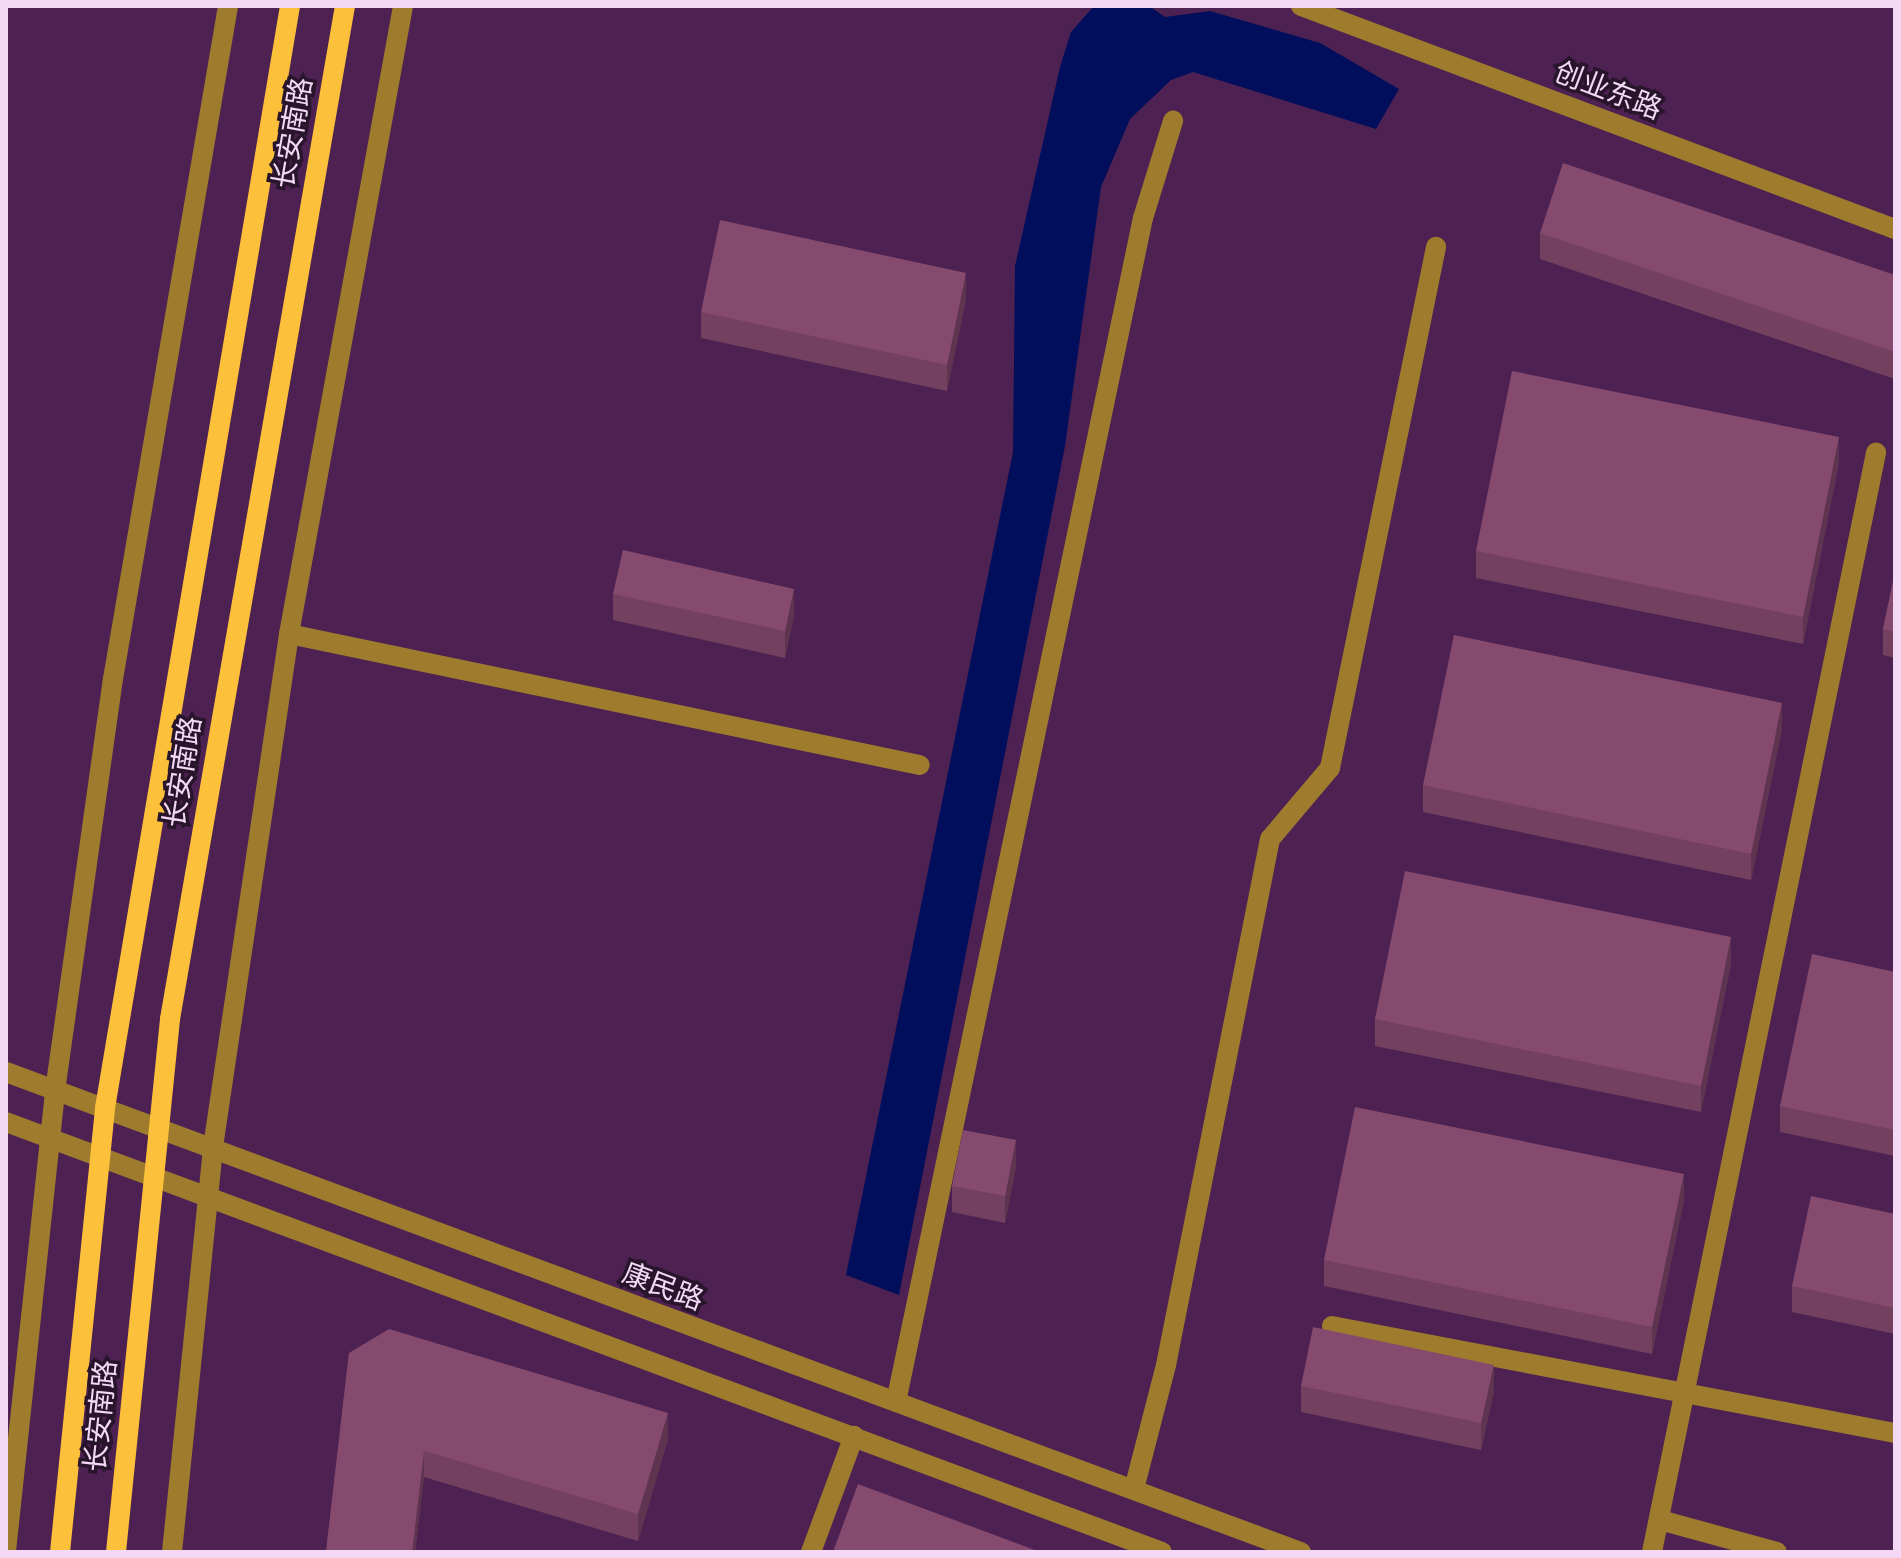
<!DOCTYPE html>
<html>
<head>
<meta charset="utf-8">
<style>
  body { margin:0 }
  #map { position:relative; width:1901px; height:1558px; overflow:hidden; background:#4d2252; font-family:"Varela Round","Noto Sans SC",sans-serif }
  div>[style] { position:absolute }
  [style*='--x'] { left:calc(var(--x)*1px); top:calc(var(--y)*1px); width:calc(var(--w)*1px); rotate:calc(var(--a)*1deg) }
  .water>* { inset:0; background:#000e5b }
  .minor>* { height:20px; margin:-10px; padding:0 10px; transform-origin:10px; border-radius:10px; background:#9f7b2e }
  .major>* { height:20px; margin:-10px; padding:0 10px; transform-origin:10px; border-radius:10px; background:#fcc03a }
  .wall>* { inset:0; background:#73405f }
  .shaded-wall>* { inset:0; background:#5e344e }
  .building>* { inset:0; background:#864a6f }
  span { translate:-50% -50%; white-space:nowrap; text-align:center; line-height:1.15; -webkit-text-stroke:7px #28152b; paint-order:stroke }
  .street-label { font-size:28px; color:#f4d9f6 }
  .frame { position:absolute; inset:0; border:8px solid #f4d9f6; pointer-events:none }
</style>
</head>
<body>
<div id="map">
  <div class="water">
    <div style="clip-path:polygon(1094px 6px,1149px 6px,1165px 17px,1210px 11px,1320px 43px,1399px 89px,1376px 129px,1193px 72px,1171px 80px,1130px 119px,1101px 187px,1065px 446px,899px 1295px,846px 1275px,1013px 452px,1015px 266px,1060px 67px,1071px 32px)"></div>
  </div>
  <div class="minor">
    <div style="--x:1301;--y:6;--w:634;--a:20.58"></div>
    <div style="--x:289;--y:634;--w:644;--a:11.73"></div>
    <div style="--x:6;--y:1072;--w:1381;--a:20.34"></div>
    <div style="--x:6;--y:1122;--w:1233;--a:20.4"></div>
    <div style="--x:1332;--y:1326;--w:573;--a:10.76"></div>
    <div style="--x:896;--y:1402;--w:1209;--a:-78.22"></div>
    <div style="--x:1143;--y:218;--w:102;--a:-72.8"></div>
    <div style="--x:1134;--y:1489;--w:128;--a:-75.5"></div>
    <div style="--x:1166;--y:1365;--w:536;--a:-78.82"></div>
    <div style="--x:1270;--y:839;--w:93;--a:-49.8"></div>
    <div style="--x:1330;--y:768;--w:532;--a:-78.5"></div>
    <div style="--x:1660;--y:1520;--w:121;--a:15.3"></div>
    <div style="--x:6;--y:1551;--w:463;--a:-83.9"></div>
    <div style="--x:55;--y:1091;--w:416;--a:-82"></div>
    <div style="--x:113;--y:679;--w:683;--a:-80.3"></div>
    <div style="--x:172;--y:1552;--w:407;--a:-84.2"></div>
    <div style="--x:213;--y:1147;--w:519;--a:-81.57"></div>
    <div style="--x:289;--y:634;--w:638;--a:-79.71"></div>
    <div style="--x:811;--y:1552;--w:124;--a:-69.7"></div>
    <div style="--x:1652;--y:1552;--w:1122;--a:-78.48"></div>
  </div>
  <div class="major">
    <div style="--x:60;--y:1552;--w:446;--a:-84.2"></div>
    <div style="--x:105;--y:1108;--w:1117;--a:-80.47"></div>
    <div style="--x:116;--y:1552;--w:536;--a:-84.21"></div>
    <div style="--x:170;--y:1019;--w:1028;--a:-80.2"></div>
  </div>
  <div class="wall">
    <div style="clip-path:polygon(1540px 233px,1895px 275px,1895px 379px,1540px 259px)"></div>
    <div style="clip-path:polygon(966px 299px,947px 391px,701px 338px,701px 312px)"></div>
    <div style="clip-path:polygon(1839px 463px,1803px 644px,1476px 578px,1476px 551px)"></div>
    <div style="clip-path:polygon(1895px 572px,1895px 658px,1883px 655px,1883px 629px)"></div>
    <div style="clip-path:polygon(613px 594px,794px 615px,785px 658px,613px 620px)"></div>
    <div style="clip-path:polygon(1782px 729px,1751px 880px,1423px 812px,1423px 785px)"></div>
    <div style="clip-path:polygon(1731px 964px,1701px 1112px,1375px 1046px,1375px 1019px)"></div>
    <div style="clip-path:polygon(1895px 972px,1895px 1156px,1780px 1132px,1780px 1106px)"></div>
    <div style="clip-path:polygon(1016px 1167px,1005px 1223px,952px 1212px,952px 1186px)"></div>
    <div style="clip-path:polygon(1684px 1200px,1652px 1354px,1324px 1286px,1324px 1260px)"></div>
    <div style="clip-path:polygon(1895px 1214px,1895px 1334px,1792px 1312px,1792px 1286px)"></div>
    <div style="clip-path:polygon(349px 1353px,668px 1439px,638px 1541px,424px 1477px,415px 1552px,326px 1552px)"></div>
    <div style="clip-path:polygon(1301px 1386px,1494px 1391px,1481px 1450px,1301px 1412px)"></div>
  </div>
  <div class="shaded-wall">
    <div style="clip-path:polygon(966px 273px,966px 299px,947px 391px,947px 365px)"></div>
    <div style="clip-path:polygon(1839px 437px,1839px 463px,1803px 644px,1803px 617px)"></div>
    <div style="clip-path:polygon(794px 589px,794px 615px,785px 658px,785px 631px)"></div>
    <div style="clip-path:polygon(1782px 703px,1782px 729px,1751px 880px,1751px 854px)"></div>
    <div style="clip-path:polygon(1731px 937px,1731px 964px,1701px 1112px,1701px 1086px)"></div>
    <div style="clip-path:polygon(1016px 1140px,1016px 1167px,1005px 1223px,1005px 1196px)"></div>
    <div style="clip-path:polygon(1684px 1174px,1684px 1200px,1652px 1354px,1652px 1327px)"></div>
    <div style="clip-path:polygon(1494px 1365px,1494px 1391px,1481px 1450px,1481px 1423px)"></div>
    <div style="clip-path:polygon(668px 1413px,668px 1439px,638px 1541px,638px 1514px)"></div>
    <div style="clip-path:polygon(424px 1451px,424px 1477px,415px 1552px,412px 1552px)"></div>
  </div>
  <div class="building">
    <div style="clip-path:polygon(1563px 163px,1895px 275px,1895px 352px,1540px 233px)"></div>
    <div style="clip-path:polygon(720px 220px,966px 273px,947px 365px,701px 312px)"></div>
    <div style="clip-path:polygon(1512px 371px,1839px 437px,1803px 617px,1476px 551px)"></div>
    <div style="clip-path:polygon(623px 550px,794px 589px,785px 631px,613px 594px)"></div>
    <div style="clip-path:polygon(1895px 572px,1895px 632px,1883px 629px)"></div>
    <div style="clip-path:polygon(1454px 635px,1782px 703px,1751px 854px,1423px 785px)"></div>
    <div style="clip-path:polygon(1405px 871px,1731px 937px,1701px 1086px,1375px 1019px)"></div>
    <div style="clip-path:polygon(1812px 954px,1895px 972px,1895px 1130px,1780px 1106px)"></div>
    <div style="clip-path:polygon(1355px 1107px,1684px 1174px,1652px 1327px,1324px 1260px)"></div>
    <div style="clip-path:polygon(963px 1130px,1016px 1140px,1005px 1196px,952px 1186px)"></div>
    <div style="clip-path:polygon(1811px 1196px,1895px 1214px,1895px 1308px,1792px 1286px)"></div>
    <div style="clip-path:polygon(1313px 1327px,1494px 1365px,1481px 1423px,1301px 1386px)"></div>
    <div style="clip-path:polygon(389px 1329px,668px 1413px,638px 1514px,424px 1451px,412px 1552px,326px 1552px,349px 1353px)"></div>
    <div style="clip-path:polygon(858px 1484px,1040px 1552px,833px 1552px)"></div>
  </div>
  <div class="street-label">
    <span style="left:1608px;top:91px;rotate:21deg">创业东路</span>
    <span style="left:293px;top:133px;rotate:-80deg">长安南路</span>
    <span style="left:183px;top:772px;rotate:-81deg">长安南路</span>
    <span style="left:663px;top:1287px;rotate:21deg">康民路</span>
    <span style="left:101px;top:1416px;rotate:-84deg">长安南路</span>
  </div>
  <div class="frame"></div>
</div>
</body>
</html>
